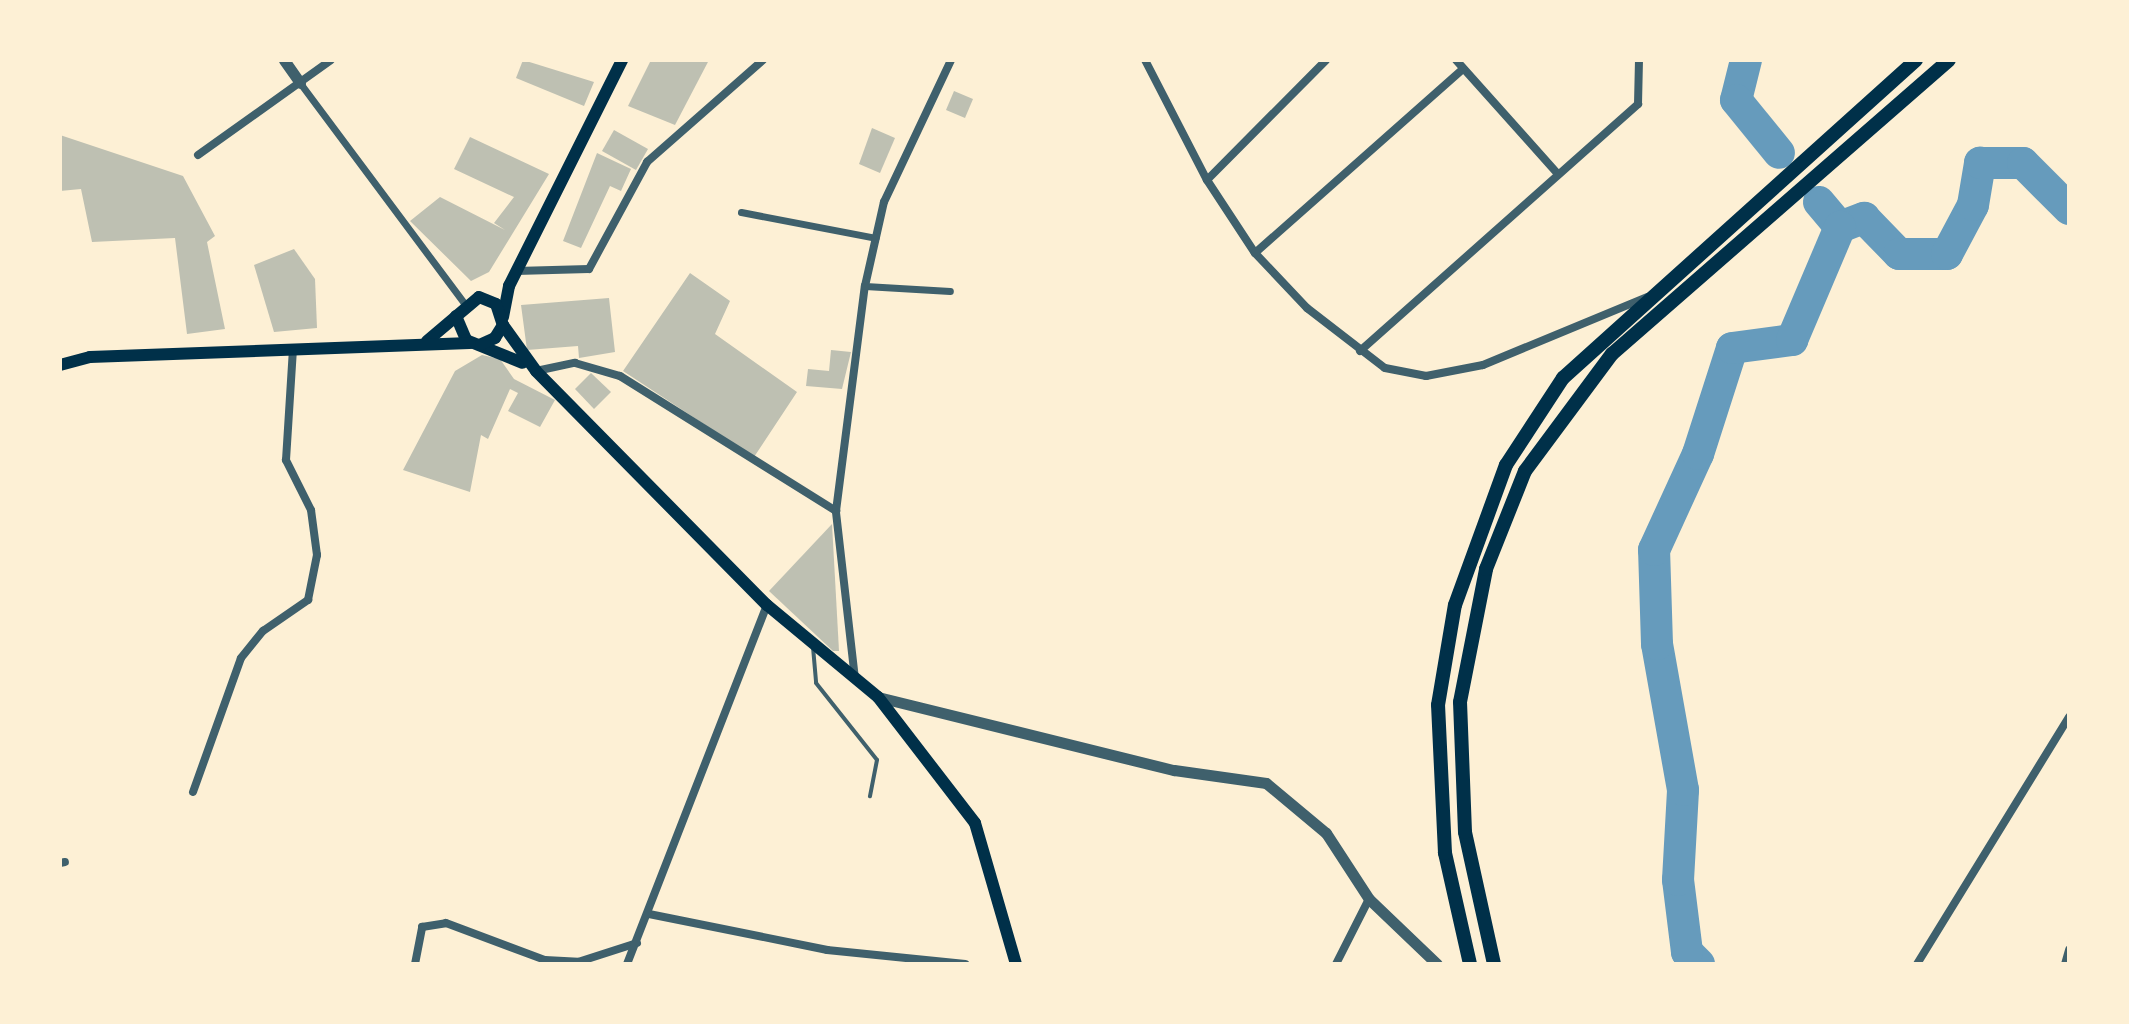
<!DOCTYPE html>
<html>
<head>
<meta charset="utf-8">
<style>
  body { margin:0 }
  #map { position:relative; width:2129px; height:1024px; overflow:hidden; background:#fdf0d5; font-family:"IBM Plex Sans",sans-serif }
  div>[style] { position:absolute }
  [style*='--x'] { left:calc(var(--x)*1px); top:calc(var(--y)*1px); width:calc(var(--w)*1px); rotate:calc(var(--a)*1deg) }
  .river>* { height:32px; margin:-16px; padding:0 16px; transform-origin:16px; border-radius:16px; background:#669bbc }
  .building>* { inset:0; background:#bec0b2 }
  .service>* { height:4px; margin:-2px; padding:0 2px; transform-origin:2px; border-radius:2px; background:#3f606c }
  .pedestrian>* { height:7px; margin:-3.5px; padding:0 3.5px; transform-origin:3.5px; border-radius:3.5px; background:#3f606c }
  .minor>* { height:8px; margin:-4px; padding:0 4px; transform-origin:4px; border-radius:4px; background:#3f606c }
  .tertiary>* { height:11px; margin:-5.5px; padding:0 5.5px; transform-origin:5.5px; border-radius:5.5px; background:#3f606c }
  .secondary>* { height:12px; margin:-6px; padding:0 6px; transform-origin:6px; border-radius:6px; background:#003049 }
  .primary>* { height:14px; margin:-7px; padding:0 7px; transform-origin:7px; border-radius:7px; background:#003049 }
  span { translate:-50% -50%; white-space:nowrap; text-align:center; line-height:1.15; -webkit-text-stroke:8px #fdf0d5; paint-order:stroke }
  .frame { position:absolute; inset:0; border:62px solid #fdf0d5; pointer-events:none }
</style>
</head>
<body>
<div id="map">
  <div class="river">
    <div style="--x:1746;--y:60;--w:41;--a:104"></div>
    <div style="--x:1736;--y:100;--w:68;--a:50.9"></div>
    <div style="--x:1819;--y:202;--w:33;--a:50"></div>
    <div style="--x:1840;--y:227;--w:26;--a:-21"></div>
    <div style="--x:1864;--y:218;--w:50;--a:45.8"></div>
    <div style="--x:1899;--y:254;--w:48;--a:0"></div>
    <div style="--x:1947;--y:254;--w:55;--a:-62"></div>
    <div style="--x:1973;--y:205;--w:43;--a:-80.5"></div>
    <div style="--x:1980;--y:163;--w:43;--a:0"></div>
    <div style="--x:2023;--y:163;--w:65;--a:45"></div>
    <div style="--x:1699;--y:964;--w:17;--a:-135"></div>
    <div style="--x:1687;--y:952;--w:73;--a:-97.1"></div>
    <div style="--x:1678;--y:880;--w:90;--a:-86.8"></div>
    <div style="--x:1683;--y:790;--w:148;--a:-100.1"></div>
    <div style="--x:1657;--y:644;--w:94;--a:-91.8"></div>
    <div style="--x:1654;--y:550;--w:106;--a:-65.4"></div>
    <div style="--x:1698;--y:454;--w:111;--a:-72.2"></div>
    <div style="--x:1732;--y:348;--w:61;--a:-7.6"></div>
    <div style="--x:1792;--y:340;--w:123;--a:-67"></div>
  </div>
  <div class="building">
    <div style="clip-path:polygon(523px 60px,594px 82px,584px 106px,516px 78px)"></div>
    <div style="clip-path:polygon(651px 60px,709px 60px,675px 125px,628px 106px)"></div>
    <div style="clip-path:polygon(954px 91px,973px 99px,965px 118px,946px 110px)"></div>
    <div style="clip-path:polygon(872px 128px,895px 138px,880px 173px,859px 164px)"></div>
    <div style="clip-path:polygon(614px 130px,648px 149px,636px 170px,602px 151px)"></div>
    <div style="clip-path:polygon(60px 135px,183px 176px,215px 236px,207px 242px,225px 329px,187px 334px,175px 238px,92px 242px,81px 189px,60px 191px)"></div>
    <div style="clip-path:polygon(470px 137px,549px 174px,489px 272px,471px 281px,410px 221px,440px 197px,505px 230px,494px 223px,514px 197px,454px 169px)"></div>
    <div style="clip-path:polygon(597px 153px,631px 169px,621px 191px,610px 186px,581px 248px,563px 241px)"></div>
    <div style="clip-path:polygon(294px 249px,315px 279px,317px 328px,274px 332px,254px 265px)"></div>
    <div style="clip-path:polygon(690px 273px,730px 301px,715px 334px,797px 392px,754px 457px,623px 371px)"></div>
    <div style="clip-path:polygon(609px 298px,615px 352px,579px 358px,578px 346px,527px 350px,521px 305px)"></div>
    <div style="clip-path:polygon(831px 350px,851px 352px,842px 389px,806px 386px,808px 369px,829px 371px)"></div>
    <div style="clip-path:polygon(482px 355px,500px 359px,514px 379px,555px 400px,540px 427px,508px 411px,518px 393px,510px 389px,488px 439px,481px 435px,470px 492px,403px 470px,455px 371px)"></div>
    <div style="clip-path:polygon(591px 373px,611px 392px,594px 409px,575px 389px)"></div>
    <div style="clip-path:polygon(832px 524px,839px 651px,833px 651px,769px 591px)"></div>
  </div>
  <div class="service">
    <div style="--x:813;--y:647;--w:36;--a:85"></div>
    <div style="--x:816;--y:683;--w:98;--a:51.6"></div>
    <div style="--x:877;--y:760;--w:37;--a:101"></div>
  </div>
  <div class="pedestrian">
    <div style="--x:300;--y:83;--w:274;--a:53.3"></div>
    <div style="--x:741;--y:212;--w:137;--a:10.9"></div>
    <div style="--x:865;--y:286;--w:85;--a:3.4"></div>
  </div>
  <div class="minor">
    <div style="--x:1145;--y:60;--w:135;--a:62.7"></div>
    <div style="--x:1207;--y:180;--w:87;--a:56.7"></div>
    <div style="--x:1255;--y:253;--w:76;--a:46.6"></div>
    <div style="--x:1307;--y:308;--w:98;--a:37.6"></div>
    <div style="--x:1385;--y:368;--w:42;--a:11"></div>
    <div style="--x:1426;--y:376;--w:58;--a:-10.9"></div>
    <div style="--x:1483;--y:365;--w:178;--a:-22.5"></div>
    <div style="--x:1456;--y:60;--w:150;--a:48.2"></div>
    <div style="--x:198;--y:155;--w:163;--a:-35.5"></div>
    <div style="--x:1207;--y:180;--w:169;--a:-45.2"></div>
    <div style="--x:1255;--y:253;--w:278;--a:-41.5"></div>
    <div style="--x:516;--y:271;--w:73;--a:-1.6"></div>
    <div style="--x:589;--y:269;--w:122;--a:-61.5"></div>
    <div style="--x:647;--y:162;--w:154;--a:-41.3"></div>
    <div style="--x:1360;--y:351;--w:372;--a:-41.6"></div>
    <div style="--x:1638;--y:104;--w:44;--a:-88.7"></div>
    <div style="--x:536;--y:371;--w:40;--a:-12"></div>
    <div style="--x:575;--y:363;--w:47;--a:16.1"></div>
    <div style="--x:620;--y:376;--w:255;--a:32"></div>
    <div style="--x:855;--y:679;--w:169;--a:-96.5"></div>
    <div style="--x:836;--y:511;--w:227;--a:-82.7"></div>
    <div style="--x:865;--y:286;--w:86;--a:-77.3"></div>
    <div style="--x:884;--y:202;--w:157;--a:-64.7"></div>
    <div style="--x:193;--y:792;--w:142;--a:-70.3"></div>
    <div style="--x:241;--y:658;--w:35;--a:-51"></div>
    <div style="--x:263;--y:631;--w:55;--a:-34.6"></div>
    <div style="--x:308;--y:600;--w:46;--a:-78.7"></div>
    <div style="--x:317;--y:555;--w:45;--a:-97.6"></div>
    <div style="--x:311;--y:510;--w:56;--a:-116.6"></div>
    <div style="--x:286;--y:460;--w:110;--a:-86.4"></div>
    <div style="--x:60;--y:863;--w:5;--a:-11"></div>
    <div style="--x:649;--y:914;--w:182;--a:11.4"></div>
    <div style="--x:827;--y:950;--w:139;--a:5.8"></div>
    <div style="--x:415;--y:964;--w:38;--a:-79"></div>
    <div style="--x:422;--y:927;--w:24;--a:-9"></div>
    <div style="--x:446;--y:923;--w:106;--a:20.5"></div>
    <div style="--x:545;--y:960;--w:33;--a:3"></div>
    <div style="--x:578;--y:962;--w:62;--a:-17.9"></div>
    <div style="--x:627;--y:964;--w:385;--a:-68.7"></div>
    <div style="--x:1336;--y:964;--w:73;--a:-63.1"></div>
    <div style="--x:1917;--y:964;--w:290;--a:-58.4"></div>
    <div style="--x:2065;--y:964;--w:15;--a:-74"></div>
  </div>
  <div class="tertiary">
    <div style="--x:284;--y:60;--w:28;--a:55"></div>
    <div style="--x:878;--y:697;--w:305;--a:13.9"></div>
    <div style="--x:1174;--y:770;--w:93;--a:8"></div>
    <div style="--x:1266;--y:783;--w:78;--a:39.8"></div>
    <div style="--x:1326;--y:833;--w:79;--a:56.9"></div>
    <div style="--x:1369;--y:899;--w:94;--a:43.7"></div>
  </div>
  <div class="secondary">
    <div style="--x:456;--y:316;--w:26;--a:67"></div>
    <div style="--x:466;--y:340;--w:61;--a:22"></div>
    <div style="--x:503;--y:317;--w:32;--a:-79"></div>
    <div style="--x:509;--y:286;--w:253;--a:-63.4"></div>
    <div style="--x:503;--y:325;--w:57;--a:54.3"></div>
    <div style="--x:536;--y:371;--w:329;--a:45.4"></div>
    <div style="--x:767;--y:605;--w:144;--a:39.7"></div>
    <div style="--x:878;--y:697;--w:159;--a:52.4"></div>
    <div style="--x:975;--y:823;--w:147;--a:73.8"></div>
    <div style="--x:427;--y:341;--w:68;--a:-40.2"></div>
    <div style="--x:479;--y:297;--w:18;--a:22"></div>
    <div style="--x:496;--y:304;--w:22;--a:72"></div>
    <div style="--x:503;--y:325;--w:15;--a:122"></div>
    <div style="--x:495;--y:338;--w:17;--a:156"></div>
    <div style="--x:60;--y:365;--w:31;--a:-15"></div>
    <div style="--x:90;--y:357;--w:380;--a:-2.1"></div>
  </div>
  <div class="primary">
    <div style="--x:1470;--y:964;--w:114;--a:-102.7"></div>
    <div style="--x:1445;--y:853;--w:148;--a:-92.7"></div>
    <div style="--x:1438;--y:705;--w:101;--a:-80.4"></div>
    <div style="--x:1455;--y:605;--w:149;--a:-70"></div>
    <div style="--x:1506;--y:465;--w:104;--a:-56.8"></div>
    <div style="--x:1563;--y:378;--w:475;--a:-42"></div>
    <div style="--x:1494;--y:964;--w:135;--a:-102.4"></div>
    <div style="--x:1465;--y:832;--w:130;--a:-92.2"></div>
    <div style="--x:1460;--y:702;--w:136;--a:-78.9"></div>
    <div style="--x:1486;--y:569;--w:105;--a:-68.3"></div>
    <div style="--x:1525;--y:471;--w:146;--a:-53.4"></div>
    <div style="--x:1612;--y:354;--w:447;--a:-41.1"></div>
  </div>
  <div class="frame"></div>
</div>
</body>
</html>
